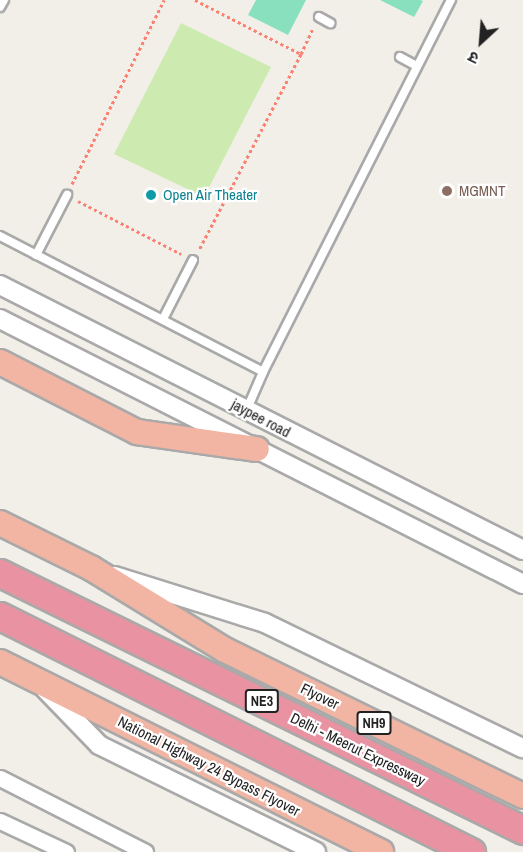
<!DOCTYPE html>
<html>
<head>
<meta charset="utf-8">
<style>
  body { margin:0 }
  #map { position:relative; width:523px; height:852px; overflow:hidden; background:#f2efe9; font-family:"Archivo Narrow","Noto Sans Devanagari",sans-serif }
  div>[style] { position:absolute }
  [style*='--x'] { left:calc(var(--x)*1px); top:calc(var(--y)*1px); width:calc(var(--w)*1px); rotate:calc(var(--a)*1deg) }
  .grass>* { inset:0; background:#cdebb0 }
  .pitch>* { inset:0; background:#88e0be }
  .path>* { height:3px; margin-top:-1.5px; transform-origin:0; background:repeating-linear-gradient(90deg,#fa8072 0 3px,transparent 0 6px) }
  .roads { filter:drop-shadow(2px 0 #a9a9a9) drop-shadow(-2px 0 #a9a9a9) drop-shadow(0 2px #a9a9a9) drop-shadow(0 -2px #a9a9a9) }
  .service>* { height:8px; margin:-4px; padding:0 4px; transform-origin:4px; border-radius:4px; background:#fff }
  .minor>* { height:15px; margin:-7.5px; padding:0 7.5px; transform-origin:7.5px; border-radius:7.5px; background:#fff }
  .tertiary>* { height:18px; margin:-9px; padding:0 9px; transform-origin:9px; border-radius:9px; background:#fff }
  .trunk>* { height:24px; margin:-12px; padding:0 12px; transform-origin:12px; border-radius:12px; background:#f2b4a3 }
  .motorway>* { height:27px; margin:-13.5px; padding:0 13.5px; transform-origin:13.5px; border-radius:13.5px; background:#e892a2 }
  .dots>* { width:16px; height:16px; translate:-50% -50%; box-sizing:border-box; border:3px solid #fff; border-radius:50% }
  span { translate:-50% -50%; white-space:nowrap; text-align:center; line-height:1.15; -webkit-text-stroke:4.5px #fff; paint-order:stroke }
  .shield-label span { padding:2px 4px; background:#fff; border:2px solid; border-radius:4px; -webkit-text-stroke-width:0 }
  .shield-label { font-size:14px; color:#222; font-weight:700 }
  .education-label { font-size:15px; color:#785e54 }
  .left { translate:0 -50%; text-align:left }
  .culture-label { font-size:15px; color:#0d838f }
  .street-label { font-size:15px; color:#222 }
  .north { position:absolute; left:451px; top:12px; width:60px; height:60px; -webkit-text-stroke:4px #fff; paint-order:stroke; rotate:206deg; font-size:16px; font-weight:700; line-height:24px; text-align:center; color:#222 }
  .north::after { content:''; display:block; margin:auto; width:21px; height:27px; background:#222; clip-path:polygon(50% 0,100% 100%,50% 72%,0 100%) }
</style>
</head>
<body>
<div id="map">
  <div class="grass">
    <div style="clip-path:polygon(181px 23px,271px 67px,204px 197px,114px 154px)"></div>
  </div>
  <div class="pitch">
    <div style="clip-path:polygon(256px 0,306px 0,288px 35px,248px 15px)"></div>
    <div style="clip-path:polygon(380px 0,420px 0,423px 1px,414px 17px)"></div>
  </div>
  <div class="path">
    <div style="--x:195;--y:0;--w:119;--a:27"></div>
    <div style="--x:301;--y:54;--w:221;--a:117.5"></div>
    <div style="--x:301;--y:54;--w:29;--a:-65"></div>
    <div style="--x:72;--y:184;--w:206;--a:-63.4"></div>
    <div style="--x:78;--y:201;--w:116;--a:27.2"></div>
  </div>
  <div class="roads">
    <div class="service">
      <div style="--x:0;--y:7;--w:8;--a:-60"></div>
      <div style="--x:319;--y:17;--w:13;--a:29"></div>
      <div style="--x:400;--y:57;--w:19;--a:28"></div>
      <div style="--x:0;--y:236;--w:296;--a:27.3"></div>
      <div style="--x:263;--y:372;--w:417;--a:-63.2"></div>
      <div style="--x:36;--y:255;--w:68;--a:-62.7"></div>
      <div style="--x:163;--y:319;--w:66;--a:-63"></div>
      <div style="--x:247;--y:409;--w:40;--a:-66.6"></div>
    </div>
    <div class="minor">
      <div style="--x:0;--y:778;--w:163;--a:27"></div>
      <div style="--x:0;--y:821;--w:73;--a:25.2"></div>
    </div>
    <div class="tertiary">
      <div style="--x:0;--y:285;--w:586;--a:26.87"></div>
      <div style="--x:0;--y:319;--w:586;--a:26.87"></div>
      <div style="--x:115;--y:576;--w:157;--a:17.4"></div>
      <div style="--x:265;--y:623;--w:287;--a:25.9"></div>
      <div style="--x:45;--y:689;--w:78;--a:46"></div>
      <div style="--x:99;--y:745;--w:242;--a:26.2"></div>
    </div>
    <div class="trunk">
      <div style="--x:0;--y:362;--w:154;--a:27.1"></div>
      <div style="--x:137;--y:432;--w:121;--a:8.1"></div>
      <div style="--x:0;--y:523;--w:102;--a:26.3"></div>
      <div style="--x:91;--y:568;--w:157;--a:31.5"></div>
      <div style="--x:225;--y:650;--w:332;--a:26.1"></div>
      <div style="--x:0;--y:662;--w:426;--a:26.5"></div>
    </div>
    <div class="motorway">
      <div style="--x:0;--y:573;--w:583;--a:26.17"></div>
      <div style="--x:0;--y:616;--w:527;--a:26.61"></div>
    </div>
  </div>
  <div class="dots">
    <div style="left:447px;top:191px;background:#8d6e63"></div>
    <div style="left:151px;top:195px;background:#0f9aa8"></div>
  </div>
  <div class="shield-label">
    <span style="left:262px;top:701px">NE3</span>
    <span style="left:374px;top:723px">NH9</span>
  </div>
  <div class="education-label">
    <span class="left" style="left:459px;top:191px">MGMNT</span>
  </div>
  <div class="culture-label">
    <span class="left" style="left:163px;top:195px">Open Air Theater</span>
  </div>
  <div class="street-label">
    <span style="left:261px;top:418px;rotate:28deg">jaypee road</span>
    <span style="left:320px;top:696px;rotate:26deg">Flyover</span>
    <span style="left:358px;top:749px;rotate:26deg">Delhi - Meerut Expressway</span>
    <span style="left:209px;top:766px;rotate:27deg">National Highway 24 Bypass Flyover</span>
  </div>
  <div class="north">उ</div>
</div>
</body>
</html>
